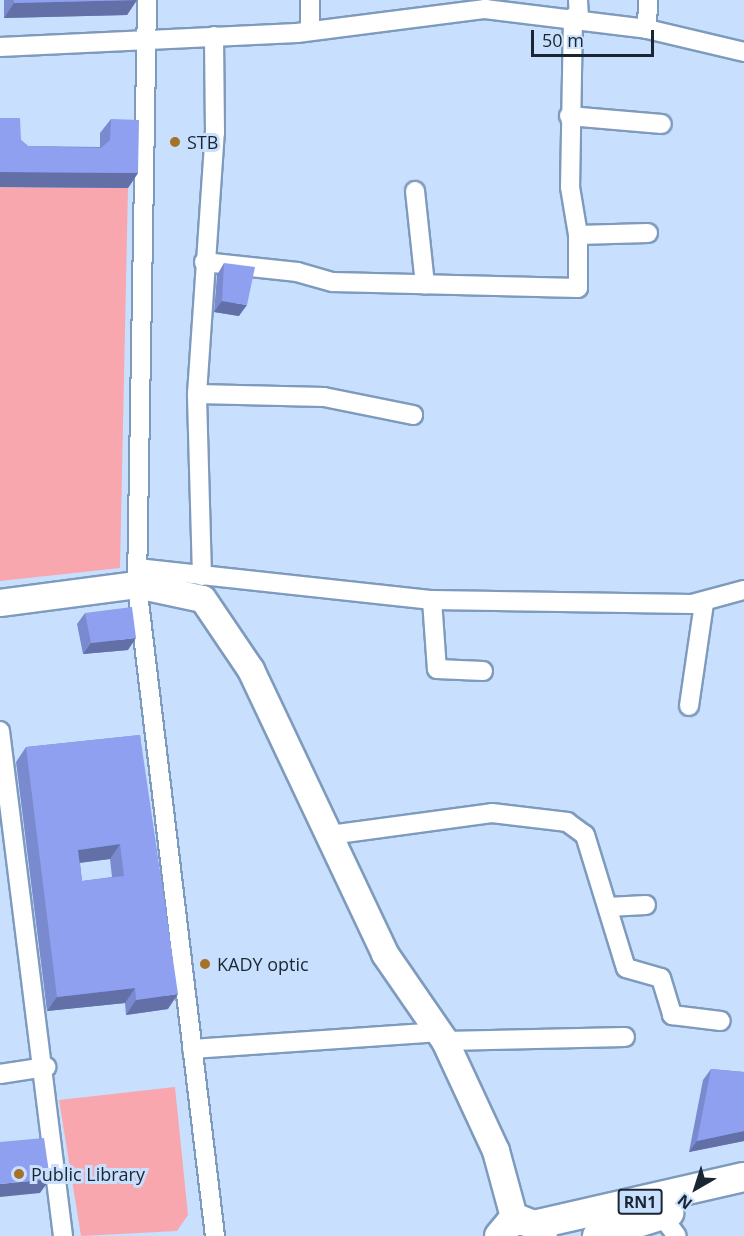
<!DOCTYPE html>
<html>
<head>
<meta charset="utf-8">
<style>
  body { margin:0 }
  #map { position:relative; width:744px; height:1236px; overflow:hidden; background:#c8e0fe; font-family:"Open Sans",sans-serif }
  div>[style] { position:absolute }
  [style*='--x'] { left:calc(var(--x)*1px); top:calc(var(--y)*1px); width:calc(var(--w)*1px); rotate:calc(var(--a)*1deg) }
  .green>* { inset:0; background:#f8a7af }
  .roads { filter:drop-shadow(2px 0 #7e9bbe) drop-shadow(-2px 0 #7e9bbe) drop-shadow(0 2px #7e9bbe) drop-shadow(0 -2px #7e9bbe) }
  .street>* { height:18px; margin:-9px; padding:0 9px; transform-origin:9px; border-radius:9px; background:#fff }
  .secondary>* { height:26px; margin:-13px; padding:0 13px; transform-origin:13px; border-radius:13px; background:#fff }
  .primary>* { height:28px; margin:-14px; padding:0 14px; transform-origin:14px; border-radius:14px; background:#fff }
  .wall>* { inset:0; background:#7a8ace }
  .shaded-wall>* { inset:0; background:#6370a7 }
  .building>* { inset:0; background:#8ea0ef }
  .dots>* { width:16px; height:16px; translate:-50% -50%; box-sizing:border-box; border:3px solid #c8e0fe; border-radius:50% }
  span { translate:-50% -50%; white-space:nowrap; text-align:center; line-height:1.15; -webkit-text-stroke:6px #c8e0fe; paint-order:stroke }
  .shield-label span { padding:2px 4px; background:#c8e0fe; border:2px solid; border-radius:4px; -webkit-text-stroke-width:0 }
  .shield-label { font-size:16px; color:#1a2633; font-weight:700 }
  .poi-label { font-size:18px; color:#1a2633 }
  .left { translate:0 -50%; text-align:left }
  .north { position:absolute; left:666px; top:1158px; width:60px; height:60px; -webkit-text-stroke:4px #c8e0fe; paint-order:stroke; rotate:219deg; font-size:16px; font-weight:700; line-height:24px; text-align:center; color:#1a2633 }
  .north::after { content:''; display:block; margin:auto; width:21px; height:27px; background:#1a2633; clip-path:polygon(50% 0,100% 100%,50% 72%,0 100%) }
  .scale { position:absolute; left:531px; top:30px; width:123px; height:27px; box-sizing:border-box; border:3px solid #1a2633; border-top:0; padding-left:8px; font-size:18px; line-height:21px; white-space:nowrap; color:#1a2633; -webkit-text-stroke:4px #c8e0fe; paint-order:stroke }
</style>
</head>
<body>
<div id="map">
  <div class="green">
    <div style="clip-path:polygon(0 187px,128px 188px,120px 568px,0 581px)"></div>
    <div style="clip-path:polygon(175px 1087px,188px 1215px,177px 1231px,81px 1236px,59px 1100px)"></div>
  </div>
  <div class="roads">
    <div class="street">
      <div style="--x:147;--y:0;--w:585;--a:90.98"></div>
      <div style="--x:137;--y:585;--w:656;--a:83.17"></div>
      <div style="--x:310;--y:0;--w:30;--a:90"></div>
      <div style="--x:578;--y:0;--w:18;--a:87"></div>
      <div style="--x:573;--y:17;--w:170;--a:91"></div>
      <div style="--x:570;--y:187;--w:49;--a:80.5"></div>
      <div style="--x:578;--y:235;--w:70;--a:-1.6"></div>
      <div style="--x:647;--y:29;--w:29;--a:-88"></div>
      <div style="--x:0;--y:47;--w:297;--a:-2.7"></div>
      <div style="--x:297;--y:33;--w:190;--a:-7.3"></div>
      <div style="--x:485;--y:9;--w:163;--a:7"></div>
      <div style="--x:647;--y:29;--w:100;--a:13.3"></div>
      <div style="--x:569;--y:116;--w:93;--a:4.9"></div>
      <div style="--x:415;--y:191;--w:94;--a:83.9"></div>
      <div style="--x:204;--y:262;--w:94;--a:6.1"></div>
      <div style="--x:297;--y:272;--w:37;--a:16"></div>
      <div style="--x:333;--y:282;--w:245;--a:1.4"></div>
      <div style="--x:578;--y:288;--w:53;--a:-90"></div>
      <div style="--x:197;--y:394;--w:127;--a:1.4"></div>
      <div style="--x:324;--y:397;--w:91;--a:11.4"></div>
      <div style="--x:137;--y:568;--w:297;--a:6.2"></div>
      <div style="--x:432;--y:600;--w:260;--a:0.9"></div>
      <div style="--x:692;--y:604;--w:54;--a:-15.1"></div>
      <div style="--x:202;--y:576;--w:182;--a:-91.6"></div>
      <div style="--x:197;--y:394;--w:262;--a:-86.1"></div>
      <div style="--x:215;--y:133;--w:97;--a:-90.6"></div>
      <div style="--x:432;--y:600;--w:69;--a:85.9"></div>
      <div style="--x:437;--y:669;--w:46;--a:2.5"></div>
      <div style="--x:689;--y:706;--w:104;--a:-81.7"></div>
      <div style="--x:0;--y:731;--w:509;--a:82.89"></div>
      <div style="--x:330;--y:835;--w:163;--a:-7.7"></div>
      <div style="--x:492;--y:813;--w:76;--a:6.8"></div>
      <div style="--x:567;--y:822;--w:22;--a:36"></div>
      <div style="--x:585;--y:835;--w:139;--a:72.9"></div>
      <div style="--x:626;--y:968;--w:36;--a:16"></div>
      <div style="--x:661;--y:978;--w:39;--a:73"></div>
      <div style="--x:672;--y:1015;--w:49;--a:7"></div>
      <div style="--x:608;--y:907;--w:38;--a:-3"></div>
      <div style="--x:445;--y:1041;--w:180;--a:-1.3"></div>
      <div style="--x:192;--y:1049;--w:249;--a:-3.9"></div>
      <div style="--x:0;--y:1074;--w:47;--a:-8.7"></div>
      <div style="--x:661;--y:1215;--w:26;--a:53"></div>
    </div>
    <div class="secondary">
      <div style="--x:0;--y:603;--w:138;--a:-7.5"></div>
      <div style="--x:137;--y:585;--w:67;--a:12"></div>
      <div style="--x:203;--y:599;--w:86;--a:55.9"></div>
      <div style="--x:251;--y:670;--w:314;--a:64.7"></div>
      <div style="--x:385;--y:954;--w:106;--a:55.4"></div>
      <div style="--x:445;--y:1041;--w:121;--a:65.1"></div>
      <div style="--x:496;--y:1151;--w:73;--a:74.8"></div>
    </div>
    <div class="primary">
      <div style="--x:534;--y:1225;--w:215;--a:-12.9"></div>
      <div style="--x:499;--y:1236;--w:17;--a:-50"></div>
      <div style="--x:510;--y:1223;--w:11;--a:-15"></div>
      <div style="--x:521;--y:1220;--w:14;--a:21"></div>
      <div style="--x:534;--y:1225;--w:14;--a:51"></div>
      <div style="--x:597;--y:1236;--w:76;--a:-17.7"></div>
    </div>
  </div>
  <div class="wall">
    <div style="clip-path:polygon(4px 0,137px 0,127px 15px,4px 18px)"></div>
    <div style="clip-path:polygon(111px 119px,138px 173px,128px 188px,0 187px,21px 140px,28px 146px,100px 147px,100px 133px)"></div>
    <div style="clip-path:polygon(224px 263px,239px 316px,214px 312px,217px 275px)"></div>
    <div style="clip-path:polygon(85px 613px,128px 650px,83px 654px,77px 624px)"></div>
    <div style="clip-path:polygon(evenodd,140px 735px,168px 1009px,126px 1015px,125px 1003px,47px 1011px,16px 762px,26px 747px,140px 735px,110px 859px,112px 877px,82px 881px,80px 863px,110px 859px)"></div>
    <div style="clip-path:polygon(711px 1069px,744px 1072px,744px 1141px,689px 1152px,703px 1080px)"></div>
  </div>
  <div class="shaded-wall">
    <div style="clip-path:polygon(137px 0,127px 15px,4px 18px,14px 3px)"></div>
    <div style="clip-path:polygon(0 172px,138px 173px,128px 188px,0 187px)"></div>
    <div style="clip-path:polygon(222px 301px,247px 305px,239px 316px,214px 312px)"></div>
    <div style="clip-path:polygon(136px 638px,128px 650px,83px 654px,91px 643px)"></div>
    <div style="clip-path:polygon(120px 844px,110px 859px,68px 864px,78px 850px)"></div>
    <div style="clip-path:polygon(135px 988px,125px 1003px,47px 1011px,57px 997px)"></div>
    <div style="clip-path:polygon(178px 994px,168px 1009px,126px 1015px,136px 1000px)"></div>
    <div style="clip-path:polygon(744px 1131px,744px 1141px,689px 1152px,697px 1141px)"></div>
    <div style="clip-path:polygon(50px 1179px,40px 1193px,0 1197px,0 1184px)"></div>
  </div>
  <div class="building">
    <div style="clip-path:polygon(14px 0,137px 0,14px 3px)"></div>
    <div style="clip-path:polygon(0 118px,20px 118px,21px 140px,28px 146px,101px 148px,110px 140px,111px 119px,139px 120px,138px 173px,0 172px)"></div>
    <div style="clip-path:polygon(224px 263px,255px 267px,247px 305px,222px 301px)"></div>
    <div style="clip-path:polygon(132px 607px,136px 638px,91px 643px,85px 613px)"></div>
    <div style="clip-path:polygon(evenodd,140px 735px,178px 994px,136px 1000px,135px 988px,57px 997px,26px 747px,140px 735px,120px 844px,124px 876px,82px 881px,78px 850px,120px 844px)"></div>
    <div style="clip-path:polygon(711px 1069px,744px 1072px,744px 1131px,697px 1141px)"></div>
    <div style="clip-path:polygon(44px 1138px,50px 1179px,0 1184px,0 1142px)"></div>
  </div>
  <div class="dots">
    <div style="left:175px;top:142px;background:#a47228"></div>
    <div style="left:205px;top:964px;background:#a47228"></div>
    <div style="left:19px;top:1174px;background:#a47228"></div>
  </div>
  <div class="shield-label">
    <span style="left:640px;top:1202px">RN1</span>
  </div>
  <div class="poi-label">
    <span class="left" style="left:187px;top:142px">STB</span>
    <span class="left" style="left:217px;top:964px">KADY optic</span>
    <span class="left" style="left:31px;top:1174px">Public Library</span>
  </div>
  <div class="north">N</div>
  <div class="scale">50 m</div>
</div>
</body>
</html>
